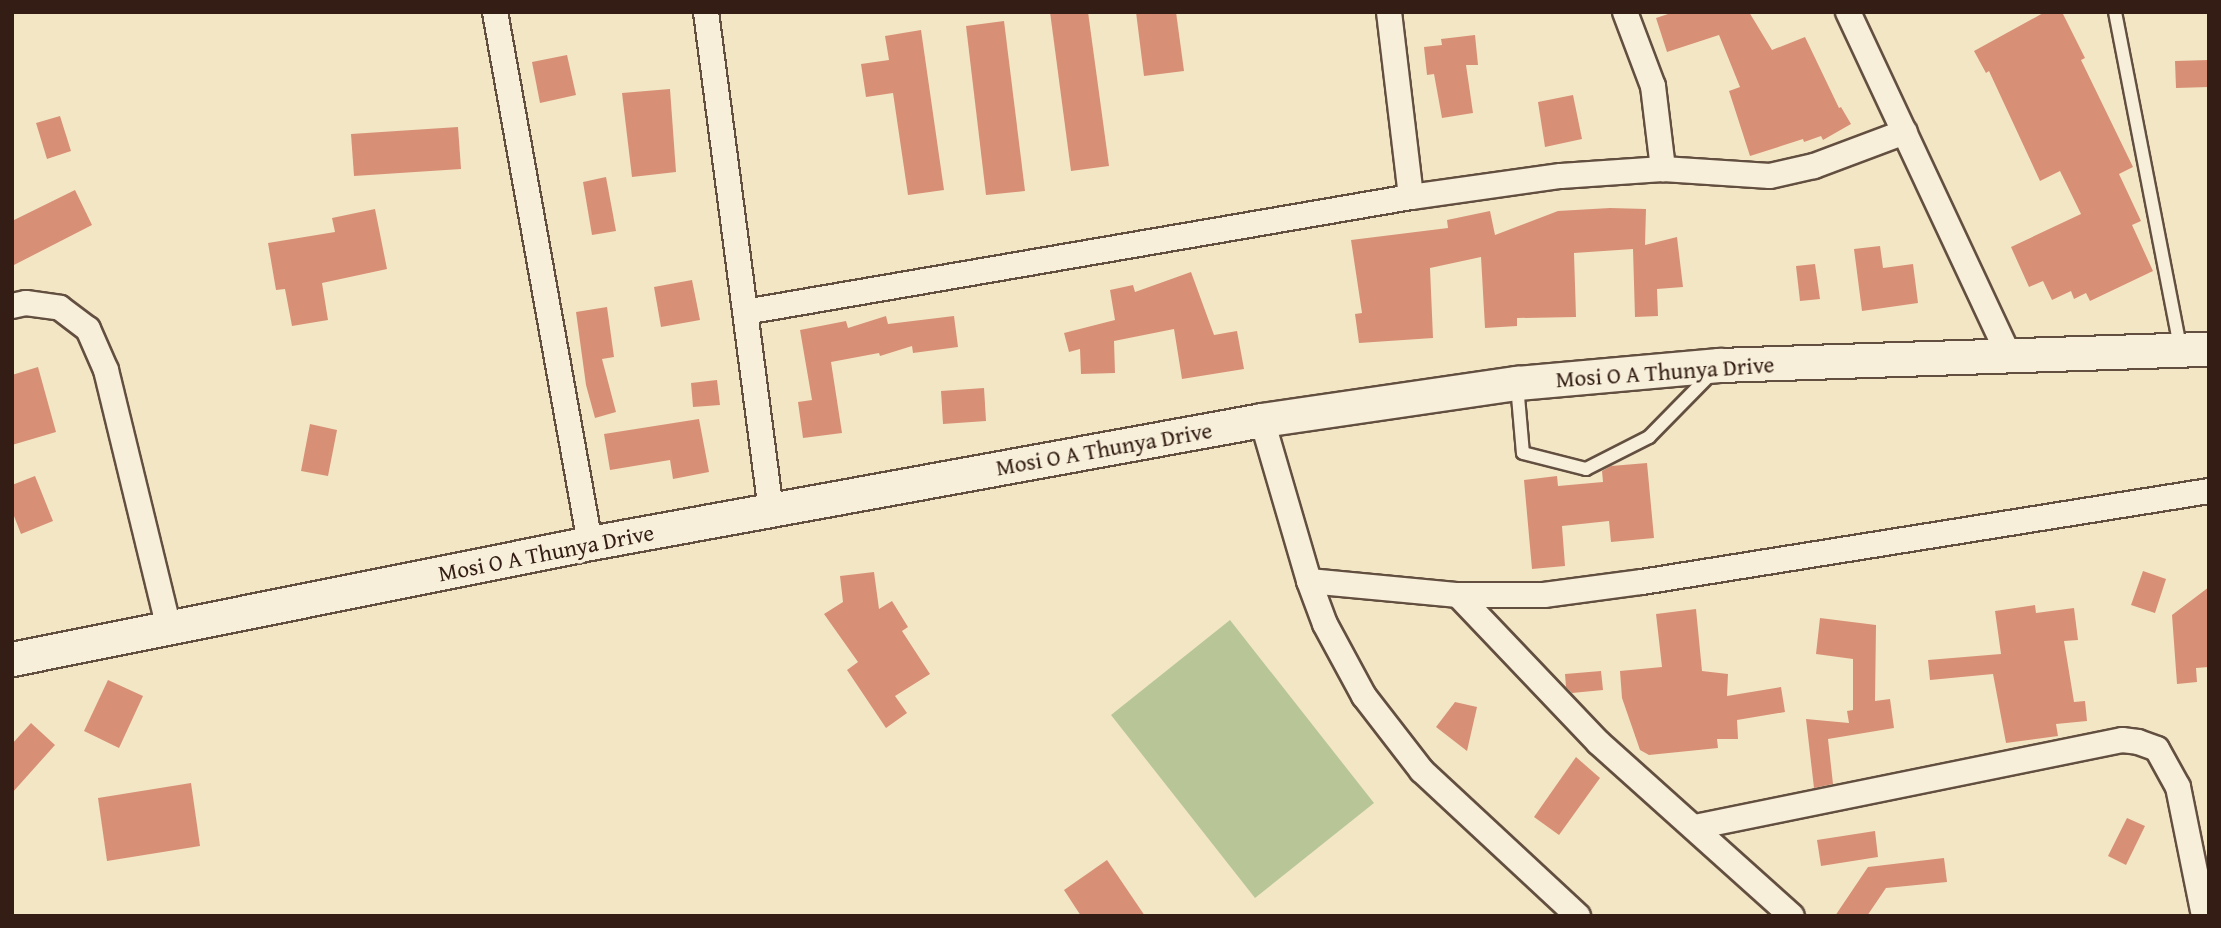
<!DOCTYPE html>
<html>
<head>
<meta charset="utf-8">
<style>
  body { margin:0 }
  #map { position:relative; width:2221px; height:928px; overflow:hidden; background:#f3e6c5; font-family:"Gentium Book Plus",serif }
  div>[style] { position:absolute }
  [style*='--x'] { left:calc(var(--x)*1px); top:calc(var(--y)*1px); width:calc(var(--w)*1px); rotate:calc(var(--a)*1deg) }
  .green>* { inset:0; background:#b8c697 }
  .building>* { inset:0; background:#d79076 }
  .roads { filter:drop-shadow(2px 0 #634f40) drop-shadow(-2px 0 #634f40) drop-shadow(0 2px #634f40) drop-shadow(0 -2px #634f40) }
  .lane>* { height:12px; margin:-6px; padding:0 6px; transform-origin:6px; border-radius:6px; background:#f7efd9 }
  .street>* { height:24px; margin:-12px; padding:0 12px; transform-origin:12px; border-radius:12px; background:#f7efd9 }
  .secondary>* { height:33px; margin:-16.5px; padding:0 16.5px; transform-origin:16.5px; border-radius:16.5px; background:#f7efd9 }
  span { translate:-50% -50%; white-space:nowrap; text-align:center; line-height:1.15; -webkit-text-stroke:7px #f7efd9; paint-order:stroke }
  .street-label { font-size:23px; color:#331d14 }
  .frame { position:absolute; inset:0; border:14px solid #331d14; pointer-events:none }
</style>
</head>
<body>
<div id="map">
  <div class="green">
    <div style="clip-path:polygon(1230px 620px,1374px 803px,1255px 898px,1111px 715px)"></div>
  </div>
  <div class="building">
    <div style="clip-path:polygon(1050px 12px,1088px 12px,1109px 166px,1071px 171px)"></div>
    <div style="clip-path:polygon(1136px 12px,1176px 12px,1184px 71px,1144px 76px)"></div>
    <div style="clip-path:polygon(1674px 12px,1749px 12px,1772px 50px,1805px 37px,1839px 108px,1841px 107px,1851px 124px,1823px 140px,1821px 136px,1804px 142px,1803px 139px,1750px 156px,1729px 91px,1740px 87px,1719px 35px,1667px 52px,1656px 18px)"></div>
    <div style="clip-path:polygon(2045px 12px,2062px 12px,2085px 58px,2081px 60px,2133px 167px,2119px 174px,2141px 221px,2132px 225px,2153px 271px,2090px 301px,2086px 293px,2074px 299px,2071px 291px,2052px 300px,2043px 281px,2029px 287px,2011px 247px,2081px 214px,2060px 171px,2040px 181px,1989px 71px,1986px 73px,1974px 51px)"></div>
    <div style="clip-path:polygon(1004px 21px,1025px 191px,986px 195px,966px 26px)"></div>
    <div style="clip-path:polygon(921px 30px,944px 190px,908px 195px,893px 93px,866px 97px,861px 64px,889px 60px,885px 36px)"></div>
    <div style="clip-path:polygon(1475px 35px,1478px 65px,1466px 65px,1473px 113px,1442px 118px,1434px 74px,1427px 75px,1424px 47px,1442px 45px,1441px 39px)"></div>
    <div style="clip-path:polygon(567px 55px,576px 95px,540px 103px,532px 62px)"></div>
    <div style="clip-path:polygon(2209px 60px,2209px 87px,2176px 88px,2175px 61px)"></div>
    <div style="clip-path:polygon(670px 89px,676px 172px,632px 177px,622px 93px)"></div>
    <div style="clip-path:polygon(1573px 95px,1582px 139px,1545px 147px,1538px 102px)"></div>
    <div style="clip-path:polygon(60px 116px,71px 151px,47px 159px,36px 123px)"></div>
    <div style="clip-path:polygon(458px 127px,461px 169px,354px 176px,351px 134px)"></div>
    <div style="clip-path:polygon(606px 177px,616px 231px,592px 235px,583px 182px)"></div>
    <div style="clip-path:polygon(75px 190px,92px 225px,12px 266px,12px 221px)"></div>
    <div style="clip-path:polygon(1610px 208px,1646px 209px,1645px 245px,1677px 237px,1683px 287px,1657px 289px,1658px 316px,1635px 317px,1633px 249px,1574px 253px,1576px 317px,1517px 318px,1517px 326px,1485px 328px,1481px 257px,1430px 268px,1433px 338px,1359px 343px,1355px 314px,1362px 313px,1351px 240px,1448px 228px,1447px 220px,1490px 211px,1495px 235px,1558px 211px)"></div>
    <div style="clip-path:polygon(375px 209px,387px 269px,322px 283px,328px 320px,292px 326px,285px 289px,276px 290px,268px 243px,335px 232px,332px 218px)"></div>
    <div style="clip-path:polygon(1880px 246px,1883px 268px,1913px 264px,1918px 303px,1862px 311px,1854px 249px)"></div>
    <div style="clip-path:polygon(1815px 264px,1820px 299px,1800px 301px,1796px 266px)"></div>
    <div style="clip-path:polygon(1191px 272px,1214px 335px,1237px 331px,1244px 369px,1182px 379px,1174px 329px,1114px 341px,1115px 373px,1081px 374px,1080px 349px,1069px 352px,1064px 333px,1115px 320px,1110px 290px,1133px 285px,1135px 292px)"></div>
    <div style="clip-path:polygon(692px 280px,700px 320px,661px 327px,654px 287px)"></div>
    <div style="clip-path:polygon(607px 307px,614px 357px,602px 359px,616px 412px,595px 418px,586px 385px,576px 312px)"></div>
    <div style="clip-path:polygon(886px 316px,888px 324px,954px 316px,958px 347px,913px 353px,912px 346px,880px 356px,879px 353px,831px 362px,842px 433px,803px 438px,798px 402px,812px 400px,800px 330px,846px 321px,848px 328px)"></div>
    <div style="clip-path:polygon(38px 367px,56px 432px,12px 445px,12px 375px)"></div>
    <div style="clip-path:polygon(717px 380px,720px 405px,693px 407px,691px 383px)"></div>
    <div style="clip-path:polygon(984px 388px,986px 421px,943px 424px,941px 391px)"></div>
    <div style="clip-path:polygon(699px 419px,709px 472px,673px 479px,670px 460px,610px 470px,604px 434px)"></div>
    <div style="clip-path:polygon(310px 424px,337px 430px,328px 476px,301px 471px)"></div>
    <div style="clip-path:polygon(1647px 463px,1654px 538px,1611px 542px,1609px 521px,1562px 526px,1565px 566px,1532px 569px,1524px 480px,1557px 476px,1558px 486px,1603px 482px,1602px 471px,1611px 466px)"></div>
    <div style="clip-path:polygon(35px 476px,53px 521px,21px 534px,12px 511px,12px 485px)"></div>
    <div style="clip-path:polygon(2143px 571px,2166px 579px,2155px 613px,2131px 605px)"></div>
    <div style="clip-path:polygon(874px 572px,879px 609px,892px 601px,908px 627px,902px 631px,930px 674px,895px 696px,907px 713px,886px 728px,847px 670px,858px 662px,824px 614px,843px 602px,840px 576px)"></div>
    <div style="clip-path:polygon(2209px 587px,2209px 667px,2196px 668px,2197px 682px,2177px 684px,2172px 615px)"></div>
    <div style="clip-path:polygon(2035px 605px,2036px 613px,2074px 608px,2078px 640px,2064px 641px,2074px 702px,2085px 701px,2087px 721px,2056px 724px,2058px 736px,2006px 743px,1993px 674px,1930px 680px,1928px 660px,2001px 654px,1995px 611px)"></div>
    <div style="clip-path:polygon(1696px 609px,1702px 671px,1728px 674px,1727px 696px,1781px 687px,1785px 712px,1737px 720px,1738px 739px,1717px 739px,1718px 748px,1649px 755px,1640px 750px,1622px 698px,1620px 671px,1662px 667px,1656px 614px)"></div>
    <div style="clip-path:polygon(1820px 618px,1876px 625px,1875px 701px,1890px 699px,1894px 728px,1828px 739px,1833px 784px,1814px 788px,1806px 719px,1849px 723px,1847px 711px,1853px 710px,1853px 659px,1816px 654px)"></div>
    <div style="clip-path:polygon(1601px 671px,1603px 690px,1572px 693px,1566px 687px,1565px 674px)"></div>
    <div style="clip-path:polygon(108px 680px,143px 696px,119px 748px,84px 731px)"></div>
    <div style="clip-path:polygon(1455px 702px,1477px 707px,1467px 751px,1436px 727px)"></div>
    <div style="clip-path:polygon(31px 723px,55px 745px,12px 793px,12px 744px)"></div>
    <div style="clip-path:polygon(1576px 757px,1600px 778px,1559px 835px,1534px 817px)"></div>
    <div style="clip-path:polygon(191px 783px,200px 846px,107px 861px,98px 798px)"></div>
    <div style="clip-path:polygon(2127px 818px,2145px 826px,2126px 865px,2108px 856px)"></div>
    <div style="clip-path:polygon(1875px 831px,1878px 857px,1821px 866px,1817px 840px)"></div>
    <div style="clip-path:polygon(1944px 858px,1947px 882px,1886px 888px,1867px 916px,1835px 916px,1868px 867px)"></div>
    <div style="clip-path:polygon(1107px 860px,1145px 916px,1081px 916px,1064px 890px)"></div>
  </div>
  <div class="roads">
    <div class="lane">
      <div style="--x:2115;--y:12;--w:344;--a:79"></div>
      <div style="--x:1517;--y:385;--w:68;--a:85"></div>
      <div style="--x:1523;--y:453;--w:65;--a:14.3"></div>
      <div style="--x:1586;--y:469;--w:71;--a:-26.9"></div>
      <div style="--x:1649;--y:437;--w:90;--a:-45.5"></div>
    </div>
    <div class="street">
      <div style="--x:495;--y:12;--w:539;--a:79.86"></div>
      <div style="--x:706;--y:12;--w:503;--a:82.58"></div>
      <div style="--x:1389;--y:12;--w:186;--a:83.2"></div>
      <div style="--x:1625;--y:12;--w:79;--a:69.3"></div>
      <div style="--x:1653;--y:86;--w:84;--a:83.1"></div>
      <div style="--x:1848;--y:12;--w:378;--a:64.9"></div>
      <div style="--x:12;--y:306;--w:14;--a:-12"></div>
      <div style="--x:26;--y:303;--w:34;--a:8"></div>
      <div style="--x:60;--y:308;--w:35;--a:37"></div>
      <div style="--x:88;--y:329;--w:45;--a:66.3"></div>
      <div style="--x:106;--y:370;--w:266;--a:76.3"></div>
      <div style="--x:745;--y:312;--w:676;--a:-9.8"></div>
      <div style="--x:1411;--y:197;--w:151;--a:-8"></div>
      <div style="--x:1561;--y:176;--w:102;--a:-3.9"></div>
      <div style="--x:1663;--y:169;--w:107;--a:3.7"></div>
      <div style="--x:1770;--y:176;--w:45;--a:-12.8"></div>
      <div style="--x:1814;--y:166;--w:97;--a:-20.5"></div>
      <div style="--x:1262;--y:420;--w:168;--a:73.7"></div>
      <div style="--x:1309;--y:581;--w:46;--a:69.6"></div>
      <div style="--x:1325;--y:624;--w:82;--a:61.6"></div>
      <div style="--x:1364;--y:696;--w:95;--a:52.3"></div>
      <div style="--x:1422;--y:771;--w:213;--a:42.9"></div>
      <div style="--x:1309;--y:581;--w:150;--a:5.4"></div>
      <div style="--x:1458;--y:595;--w:86;--a:0"></div>
      <div style="--x:1544;--y:595;--w:99;--a:-7.6"></div>
      <div style="--x:1642;--y:582;--w:574;--a:-9.12"></div>
      <div style="--x:1458;--y:595;--w:204;--a:46.4"></div>
      <div style="--x:1599;--y:743;--w:259;--a:41.9"></div>
      <div style="--x:1695;--y:827;--w:436;--a:-11.5"></div>
      <div style="--x:2122;--y:740;--w:16;--a:7"></div>
      <div style="--x:2138;--y:742;--w:20;--a:20"></div>
      <div style="--x:2157;--y:749;--w:43;--a:61.1"></div>
      <div style="--x:2178;--y:787;--w:132;--a:78.6"></div>
    </div>
    <div class="secondary">
      <div style="--x:12;--y:659;--w:590;--a:-11.35"></div>
      <div style="--x:590;--y:543;--w:683;--a:-10.37"></div>
      <div style="--x:1262;--y:420;--w:258;--a:-8.3"></div>
      <div style="--x:1517;--y:383;--w:203;--a:-5.1"></div>
      <div style="--x:1719;--y:365;--w:490;--a:-1.9"></div>
    </div>
  </div>
  <div class="street-label">
    <span style="left:1665px;top:372px;rotate:-4deg">Mosi O A Thunya Drive</span>
    <span style="left:1104px;top:449px;rotate:-10deg">Mosi O A Thunya Drive</span>
    <span style="left:546px;top:553px;rotate:-11deg">Mosi O A Thunya Drive</span>
  </div>
  <div class="frame"></div>
</div>
</body>
</html>
